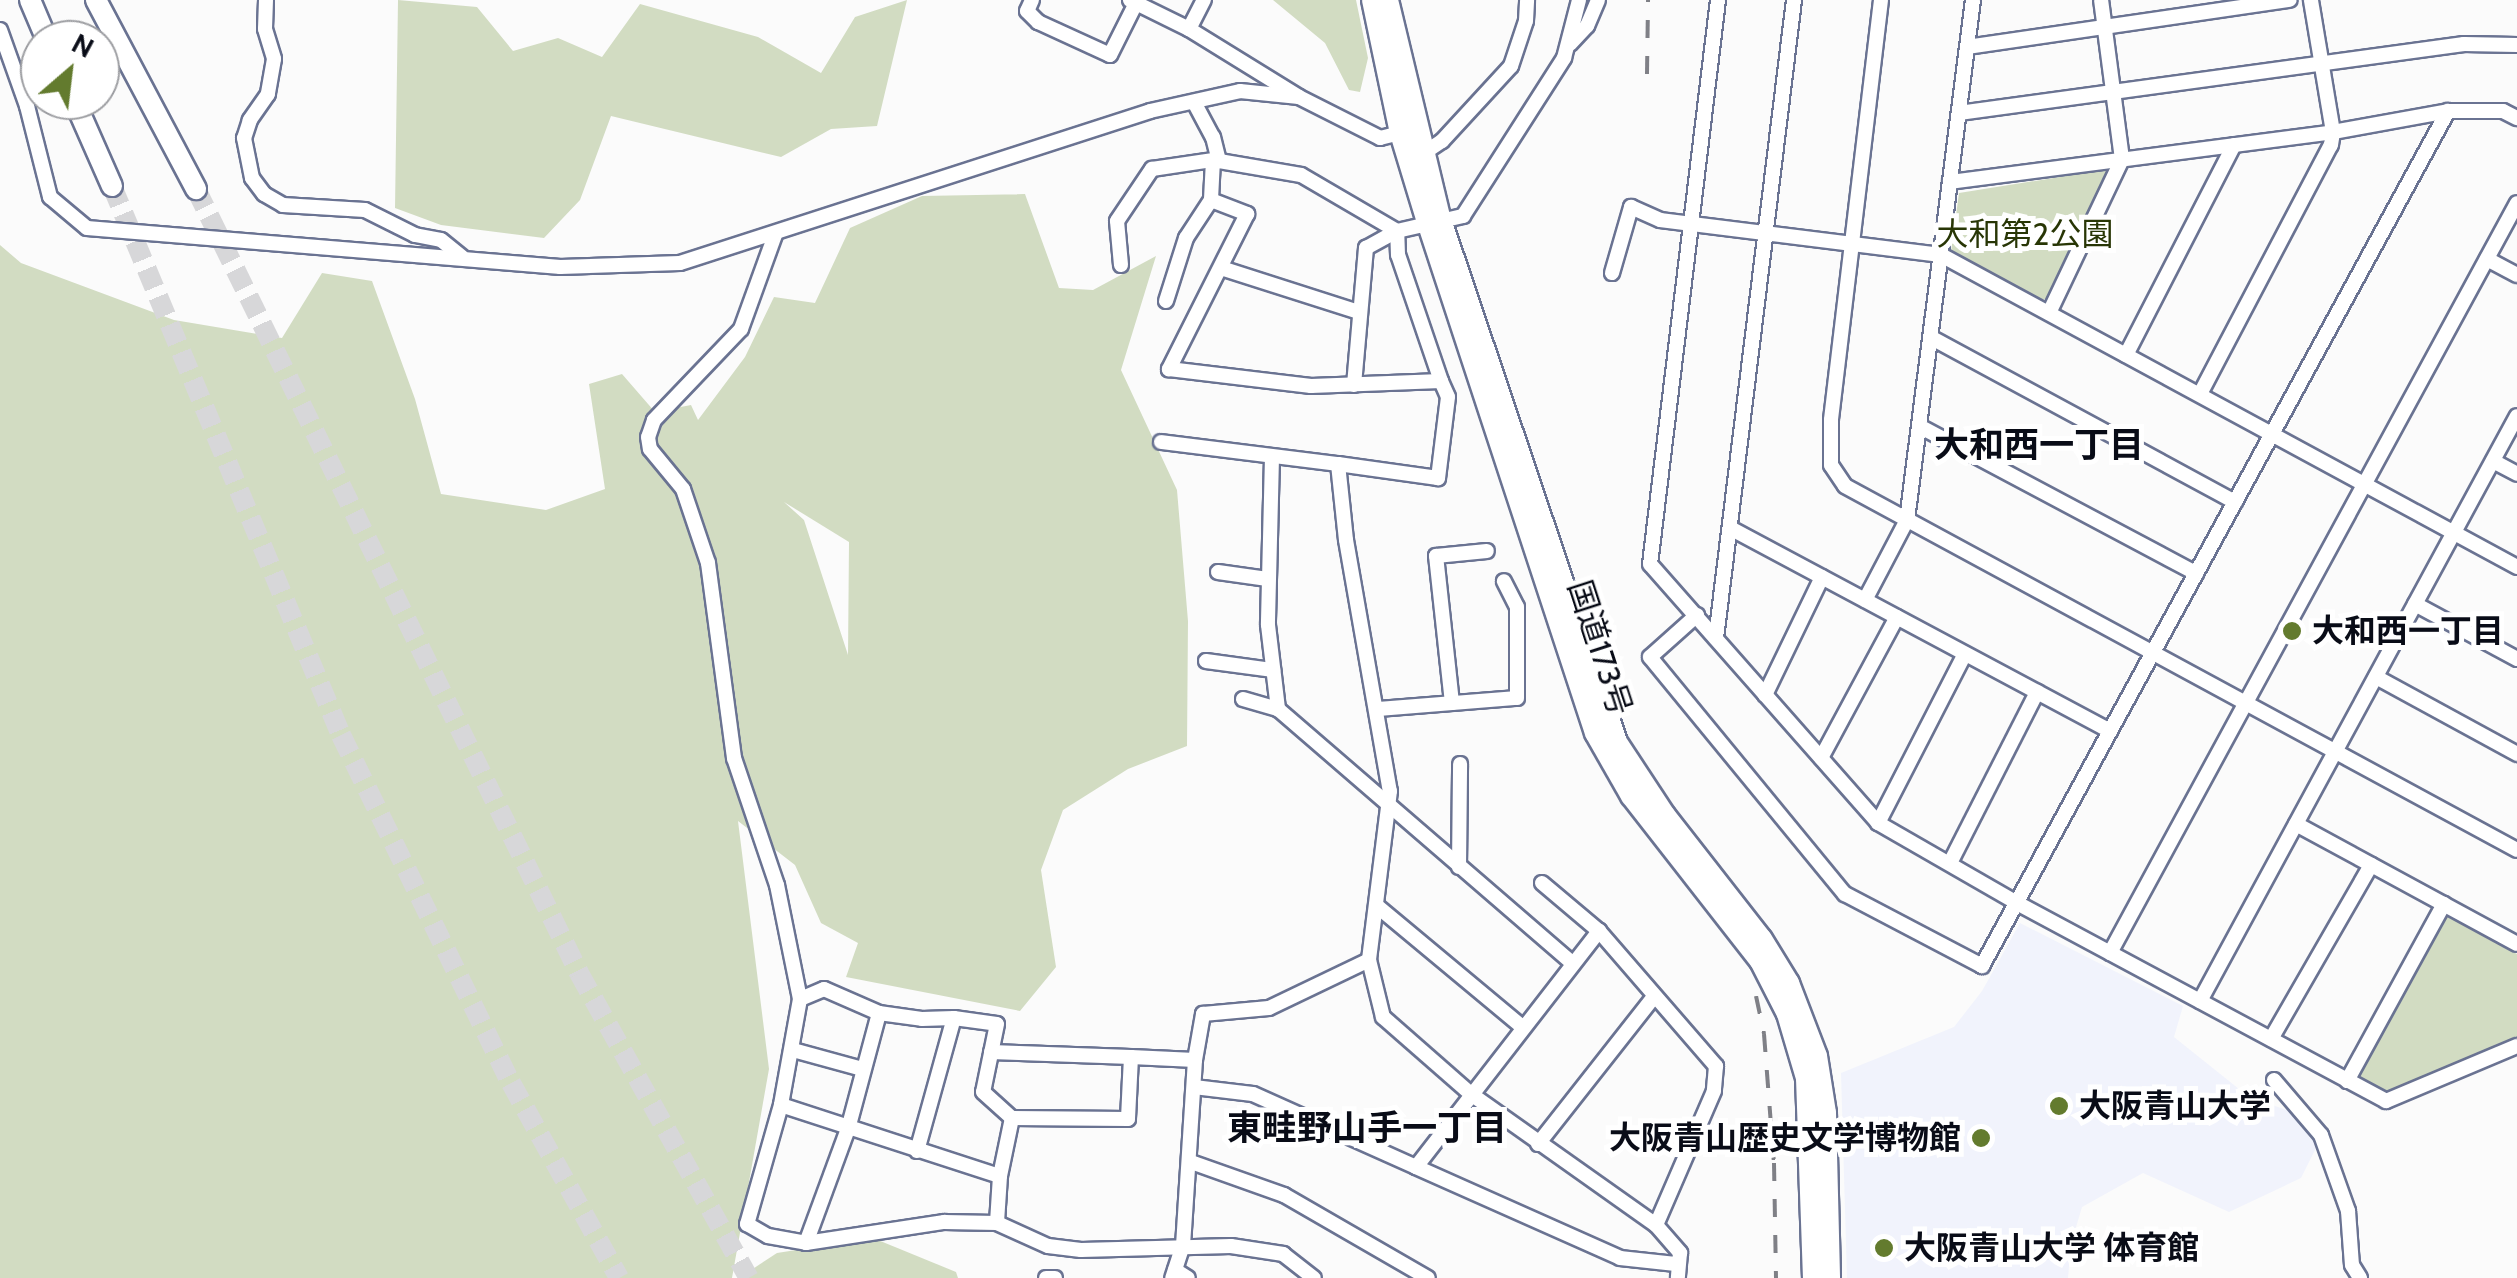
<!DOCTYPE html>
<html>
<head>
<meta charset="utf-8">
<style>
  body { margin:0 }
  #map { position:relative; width:2517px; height:1278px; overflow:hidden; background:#fbfbfb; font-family:Cabin,"Noto Sans JP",sans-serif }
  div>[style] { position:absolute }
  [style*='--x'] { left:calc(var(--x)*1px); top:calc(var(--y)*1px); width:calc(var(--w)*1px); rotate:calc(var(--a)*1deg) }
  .built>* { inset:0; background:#f1f3fc }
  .green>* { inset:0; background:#d2dcc2 }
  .highway-tunnel>* { height:20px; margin-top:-10px; transform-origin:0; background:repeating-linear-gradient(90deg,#d7d7d9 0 20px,transparent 0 30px) }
  .roads { filter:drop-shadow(2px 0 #6a7392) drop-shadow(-2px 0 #6a7392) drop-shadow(0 2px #6a7392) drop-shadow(0 -2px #6a7392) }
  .minor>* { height:14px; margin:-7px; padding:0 7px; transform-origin:7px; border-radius:7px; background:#fff }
  .highway>* { height:20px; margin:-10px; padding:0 10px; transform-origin:10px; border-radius:10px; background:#fff }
  .rail>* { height:4px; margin-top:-2px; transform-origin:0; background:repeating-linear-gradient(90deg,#7f8086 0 18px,transparent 0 36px) }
  .dots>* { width:28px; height:28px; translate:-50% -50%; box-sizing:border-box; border:5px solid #fff; border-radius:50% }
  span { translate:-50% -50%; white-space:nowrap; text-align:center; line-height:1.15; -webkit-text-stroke:10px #fff; paint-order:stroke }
  .park-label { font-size:32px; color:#283605 }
  .poi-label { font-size:32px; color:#090c17; font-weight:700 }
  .left { translate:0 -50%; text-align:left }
  .right { translate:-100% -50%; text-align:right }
  .street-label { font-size:32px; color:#090c17 }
  .neighbourhood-label { font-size:35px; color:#090c17; font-weight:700 }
  .north { position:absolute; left:20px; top:20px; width:100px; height:100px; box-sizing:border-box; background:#fff; border:2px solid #9d9ea2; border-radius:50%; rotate:28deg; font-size:28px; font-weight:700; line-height:40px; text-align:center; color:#090c17 }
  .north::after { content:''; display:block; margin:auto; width:35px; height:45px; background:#637b2e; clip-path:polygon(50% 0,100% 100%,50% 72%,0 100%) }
</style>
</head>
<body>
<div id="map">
  <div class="built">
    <div style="clip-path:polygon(2020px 923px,2183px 1006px,2174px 1037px,2249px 1097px,2301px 1115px,2320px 1140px,2301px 1178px,2229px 1212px,2143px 1173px,2082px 1207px,2071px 1244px,2068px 1278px,1847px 1278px,1841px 1073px,1954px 1027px,1982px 991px)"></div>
  </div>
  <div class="green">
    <div style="clip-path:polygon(398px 0,477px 7px,513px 51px,558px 38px,602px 57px,640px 4px,758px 37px,821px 73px,855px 17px,907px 0,877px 126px,831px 129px,781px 157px,611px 116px,580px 200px,544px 238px,441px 225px,395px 208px)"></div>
    <div style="clip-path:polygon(1273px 0,1356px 0,1368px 58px,1360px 92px,1349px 90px,1325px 43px)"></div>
    <div style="clip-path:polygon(2110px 169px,2116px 175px,2048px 298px,2041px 300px,1951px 252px,1959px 193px)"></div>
    <div style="clip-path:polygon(evenodd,1025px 194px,1059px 288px,1093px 290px,1156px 256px,1121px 370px,1177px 490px,1188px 621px,1187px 746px,1128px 769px,1063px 810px,1041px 870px,1056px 967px,1020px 1011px,846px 977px,858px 943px,821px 923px,795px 865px,738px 821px,769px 1069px,732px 1278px,0 1278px,0 245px,21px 263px,174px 320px,282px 338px,322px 273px,372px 281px,415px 399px,441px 494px,546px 510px,605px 489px,589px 384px,622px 374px,655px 412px,691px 405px,698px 420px,745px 357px,774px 297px,815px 303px,850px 228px,922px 196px,1025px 194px,784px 502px,849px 542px,848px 655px,804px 520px,784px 502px)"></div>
    <div style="clip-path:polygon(2441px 913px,2517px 954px,2517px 1040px,2384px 1096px,2352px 1079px)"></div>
    <div style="clip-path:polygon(873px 1238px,956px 1272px,958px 1278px,739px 1278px,777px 1253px)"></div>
  </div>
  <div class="highway-tunnel">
    <div style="--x:112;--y:186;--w:595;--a:67.36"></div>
    <div style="--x:341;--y:735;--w:387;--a:64"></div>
    <div style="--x:511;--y:1083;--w:223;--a:61"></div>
    <div style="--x:196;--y:189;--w:873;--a:63.96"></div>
    <div style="--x:579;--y:973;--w:349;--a:60.9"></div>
  </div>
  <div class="roads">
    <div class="minor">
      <div style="--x:266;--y:0;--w:29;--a:92"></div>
      <div style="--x:265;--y:29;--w:31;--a:73"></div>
      <div style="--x:274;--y:59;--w:36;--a:100"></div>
      <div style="--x:268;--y:94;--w:32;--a:125"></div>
      <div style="--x:250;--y:120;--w:19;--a:108"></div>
      <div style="--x:244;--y:138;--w:41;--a:78.7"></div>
      <div style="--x:252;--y:178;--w:20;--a:53"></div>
      <div style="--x:264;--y:194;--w:22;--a:30"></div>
      <div style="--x:283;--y:205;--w:82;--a:3.5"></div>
      <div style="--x:365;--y:210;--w:56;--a:26.6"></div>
      <div style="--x:415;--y:235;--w:26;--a:11"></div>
      <div style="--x:441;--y:240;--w:27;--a:39"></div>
      <div style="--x:1032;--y:0;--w:12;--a:114"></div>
      <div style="--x:1027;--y:11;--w:16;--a:45"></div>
      <div style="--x:1038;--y:22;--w:79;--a:24.6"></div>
      <div style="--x:1110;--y:55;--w:58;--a:-63.4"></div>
      <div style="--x:1130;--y:0;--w:66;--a:26.2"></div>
      <div style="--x:1189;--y:29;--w:129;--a:31.7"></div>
      <div style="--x:1299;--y:97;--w:91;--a:26.8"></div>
      <div style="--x:1380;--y:138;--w:29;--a:-14"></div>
      <div style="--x:1718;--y:0;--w:568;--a:96.87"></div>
      <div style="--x:1650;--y:564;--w:345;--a:48.6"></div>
      <div style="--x:1878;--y:823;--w:160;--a:29.9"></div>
      <div style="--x:2017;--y:903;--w:419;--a:28.2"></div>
      <div style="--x:2386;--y:1101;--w:142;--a:-22.8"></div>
      <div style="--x:1881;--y:0;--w:423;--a:96.8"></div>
      <div style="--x:1831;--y:420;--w:45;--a:90"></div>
      <div style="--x:1831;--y:465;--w:25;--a:56"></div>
      <div style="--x:1845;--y:486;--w:764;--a:28.44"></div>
      <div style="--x:1189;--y:29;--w:33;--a:-63"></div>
      <div style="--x:0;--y:30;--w:81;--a:70.4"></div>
      <div style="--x:27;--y:106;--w:94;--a:75.8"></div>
      <div style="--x:50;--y:197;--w:48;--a:40"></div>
      <div style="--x:87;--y:228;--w:475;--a:4.7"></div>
      <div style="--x:560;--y:267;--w:120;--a:-1.9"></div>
      <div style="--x:680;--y:263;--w:494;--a:-17.9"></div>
      <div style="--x:1150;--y:111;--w:92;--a:-12.5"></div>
      <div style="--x:1240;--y:91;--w:59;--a:5.8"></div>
      <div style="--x:1570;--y:44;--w:25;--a:-47"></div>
      <div style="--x:1587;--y:26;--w:28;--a:-67"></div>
      <div style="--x:1967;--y:47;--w:326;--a:-8.3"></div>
      <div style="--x:1194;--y:102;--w:40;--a:62"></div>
      <div style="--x:1213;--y:137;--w:25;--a:76"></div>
      <div style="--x:1959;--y:113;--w:510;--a:-7.78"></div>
      <div style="--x:2464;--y:44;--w:53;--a:1.1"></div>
      <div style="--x:1424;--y:153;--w:22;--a:-34"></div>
      <div style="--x:1442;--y:141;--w:102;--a:-47.4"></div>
      <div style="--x:1511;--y:66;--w:47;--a:-71.6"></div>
      <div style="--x:1526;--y:21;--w:21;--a:-87"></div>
      <div style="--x:1950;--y:182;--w:386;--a:-7.4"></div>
      <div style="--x:2333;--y:132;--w:117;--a:-10.3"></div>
      <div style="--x:2448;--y:111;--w:55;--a:0"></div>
      <div style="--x:2503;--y:111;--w:16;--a:27"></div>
      <div style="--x:775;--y:235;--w:100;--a:109.9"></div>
      <div style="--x:741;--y:329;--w:126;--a:133.7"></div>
      <div style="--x:654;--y:420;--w:18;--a:109"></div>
      <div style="--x:648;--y:437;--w:12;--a:81"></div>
      <div style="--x:650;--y:449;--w:52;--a:50.5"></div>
      <div style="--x:683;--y:489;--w:78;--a:71.3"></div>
      <div style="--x:708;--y:563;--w:197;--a:82.4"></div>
      <div style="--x:734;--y:758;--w:134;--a:71.3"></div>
      <div style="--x:777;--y:885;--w:116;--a:78.6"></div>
      <div style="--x:2487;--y:259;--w:34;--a:28"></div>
      <div style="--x:1121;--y:265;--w:44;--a:-95.2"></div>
      <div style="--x:1117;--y:221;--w:63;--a:-56.1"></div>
      <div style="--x:1152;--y:169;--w:62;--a:-8.4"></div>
      <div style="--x:1221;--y:268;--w:145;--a:17.7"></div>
      <div style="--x:1612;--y:273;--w:69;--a:-73.9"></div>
      <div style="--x:1631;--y:207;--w:32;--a:24"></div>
      <div style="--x:1660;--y:220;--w:283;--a:7.1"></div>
      <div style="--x:1941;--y:255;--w:655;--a:28.44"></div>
      <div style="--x:1166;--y:301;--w:66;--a:-72.4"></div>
      <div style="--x:1186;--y:238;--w:45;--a:-56.7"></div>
      <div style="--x:2049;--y:313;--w:170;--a:-64.6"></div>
      <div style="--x:2122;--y:159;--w:160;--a:-97.5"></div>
      <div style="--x:1930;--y:337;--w:347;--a:28.4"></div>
      <div style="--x:2126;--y:355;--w:236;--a:-62.8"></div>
      <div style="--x:1441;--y:381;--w:133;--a:-108.8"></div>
      <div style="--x:1398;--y:255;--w:24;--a:-92"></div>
      <div style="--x:1397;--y:231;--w:111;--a:-149.7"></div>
      <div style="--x:1301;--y:175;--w:89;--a:-170.3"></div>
      <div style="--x:1213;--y:160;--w:40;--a:92.9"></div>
      <div style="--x:1211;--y:200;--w:39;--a:21"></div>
      <div style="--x:1247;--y:214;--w:174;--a:116.7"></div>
      <div style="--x:1169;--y:369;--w:143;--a:6.8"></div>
      <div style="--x:1311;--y:386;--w:130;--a:-2.2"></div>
      <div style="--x:1441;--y:381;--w:17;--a:66"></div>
      <div style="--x:1448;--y:397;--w:82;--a:97"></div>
      <div style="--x:1438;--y:478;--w:101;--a:-172"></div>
      <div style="--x:1338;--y:464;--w:76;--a:84"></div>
      <div style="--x:1346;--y:540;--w:255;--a:80.1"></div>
      <div style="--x:1390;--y:791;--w:170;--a:97.1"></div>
      <div style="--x:1369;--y:960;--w:59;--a:76.2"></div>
      <div style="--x:1383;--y:1017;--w:117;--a:41.2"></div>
      <div style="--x:1471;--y:1094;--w:227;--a:35.3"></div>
      <div style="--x:1354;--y:385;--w:138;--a:-85"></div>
      <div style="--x:1366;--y:248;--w:35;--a:-29"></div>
      <div style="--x:1397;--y:231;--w:68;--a:-12.8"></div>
      <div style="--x:1463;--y:216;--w:188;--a:-57.4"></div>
      <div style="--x:1564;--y:58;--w:60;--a:-75.5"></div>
      <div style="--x:2200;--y:394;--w:281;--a:-62.3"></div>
      <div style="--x:2331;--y:145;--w:13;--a:-81"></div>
      <div style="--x:2333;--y:132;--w:134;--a:-99.5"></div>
      <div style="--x:1919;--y:426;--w:314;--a:28"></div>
      <div style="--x:1161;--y:442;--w:178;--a:7.1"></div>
      <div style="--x:1272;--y:457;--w:168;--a:91.4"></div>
      <div style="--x:1268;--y:625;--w:85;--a:83.2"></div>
      <div style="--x:2493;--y:461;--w:27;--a:28"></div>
      <div style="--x:1730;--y:528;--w:431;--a:28.1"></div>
      <div style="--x:1218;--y:572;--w:50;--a:8"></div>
      <div style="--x:1865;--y:600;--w:90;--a:-62.3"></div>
      <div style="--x:1907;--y:520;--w:524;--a:-82.77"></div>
      <div style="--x:2415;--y:604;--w:116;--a:28.3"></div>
      <div style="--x:1697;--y:615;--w:63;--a:138.2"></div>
      <div style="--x:1650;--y:657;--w:307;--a:50.6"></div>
      <div style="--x:1845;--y:894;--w:155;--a:27.7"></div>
      <div style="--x:1982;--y:966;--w:974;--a:-61.41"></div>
      <div style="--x:1716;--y:638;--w:643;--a:-83.03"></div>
      <div style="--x:1206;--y:661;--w:68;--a:7.7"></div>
      <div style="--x:2376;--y:677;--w:161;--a:28.6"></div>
      <div style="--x:1765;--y:695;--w:131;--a:-64.2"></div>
      <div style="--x:1243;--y:699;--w:36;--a:16"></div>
      <div style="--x:1278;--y:709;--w:389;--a:40.8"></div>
      <div style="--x:1452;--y:703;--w:148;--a:-96.2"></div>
      <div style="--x:1436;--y:556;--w:51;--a:-5.6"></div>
      <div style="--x:1379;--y:709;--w:138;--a:-4.6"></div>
      <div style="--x:1517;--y:698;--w:91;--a:-90"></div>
      <div style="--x:1517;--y:607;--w:29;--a:-117"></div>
      <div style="--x:1821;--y:758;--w:160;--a:-61.7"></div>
      <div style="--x:1878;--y:823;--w:190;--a:-62.8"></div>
      <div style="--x:2296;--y:824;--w:251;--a:28.5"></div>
      <div style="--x:1950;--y:863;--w:192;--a:-63"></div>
      <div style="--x:1459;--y:867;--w:103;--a:-89.4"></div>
      <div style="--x:1542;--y:883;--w:75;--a:40.1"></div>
      <div style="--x:1377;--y:906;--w:189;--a:39.8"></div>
      <div style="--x:2110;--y:953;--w:853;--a:-61.51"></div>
      <div style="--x:2200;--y:1001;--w:665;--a:-61.55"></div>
      <div style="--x:879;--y:1013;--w:60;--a:-156.4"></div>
      <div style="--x:824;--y:989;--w:26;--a:157"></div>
      <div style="--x:800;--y:999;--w:108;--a:100.2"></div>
      <div style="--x:781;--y:1105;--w:124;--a:105.9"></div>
      <div style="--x:747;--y:1224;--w:24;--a:30"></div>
      <div style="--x:768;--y:1236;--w:39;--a:10"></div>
      <div style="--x:806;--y:1243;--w:140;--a:-8.7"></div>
      <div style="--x:944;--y:1222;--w:53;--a:1.1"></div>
      <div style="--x:2271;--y:1039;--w:201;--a:-60.1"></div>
      <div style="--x:793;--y:1050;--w:72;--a:15.4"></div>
      <div style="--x:991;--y:1052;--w:140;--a:2"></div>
      <div style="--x:1131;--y:1057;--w:62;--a:92.8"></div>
      <div style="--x:1128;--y:1119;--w:116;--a:-179.5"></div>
      <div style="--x:1131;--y:1057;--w:64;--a:2.7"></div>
      <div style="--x:1195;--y:1060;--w:185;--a:93.7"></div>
      <div style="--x:1183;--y:1245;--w:35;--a:108"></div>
      <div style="--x:1195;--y:1060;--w:47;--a:-80.1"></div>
      <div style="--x:1203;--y:1014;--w:66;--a:-5.2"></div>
      <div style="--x:1269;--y:1008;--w:111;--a:-25.6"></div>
      <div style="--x:2274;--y:1080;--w:72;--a:49.5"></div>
      <div style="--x:2321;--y:1135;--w:81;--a:70.4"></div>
      <div style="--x:2348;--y:1211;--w:54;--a:85.8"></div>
      <div style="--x:2352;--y:1265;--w:15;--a:58"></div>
      <div style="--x:2347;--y:1081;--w:202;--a:-61.3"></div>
      <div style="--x:1194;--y:1087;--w:59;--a:6.8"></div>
      <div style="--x:1253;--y:1094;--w:179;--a:24.1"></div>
      <div style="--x:1416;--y:1167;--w:299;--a:-52.2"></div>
      <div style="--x:1599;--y:931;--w:179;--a:49.1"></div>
      <div style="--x:1716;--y:1066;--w:25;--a:95"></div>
      <div style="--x:1714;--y:1091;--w:146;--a:113.4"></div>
      <div style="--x:1656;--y:1225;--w:37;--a:49"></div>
      <div style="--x:1680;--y:1253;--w:25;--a:95"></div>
      <div style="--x:781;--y:1105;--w:230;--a:18"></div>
      <div style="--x:1538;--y:1144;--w:186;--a:-51.8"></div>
      <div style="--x:917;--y:1151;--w:138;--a:-74.5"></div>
      <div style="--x:1191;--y:1162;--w:99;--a:19.5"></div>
      <div style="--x:1284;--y:1195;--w:166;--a:30"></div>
      <div style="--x:1416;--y:1167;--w:223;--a:24"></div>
      <div style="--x:1620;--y:1258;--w:56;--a:6.1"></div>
      <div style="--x:806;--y:1243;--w:121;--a:-69.8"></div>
      <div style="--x:848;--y:1129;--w:120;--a:-75"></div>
      <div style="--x:879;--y:1013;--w:43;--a:7.9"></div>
      <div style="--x:922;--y:1019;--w:32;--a:-2"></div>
      <div style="--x:954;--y:1018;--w:43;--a:7.9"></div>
      <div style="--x:997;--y:1024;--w:69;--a:101.6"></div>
      <div style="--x:983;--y:1092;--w:39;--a:42"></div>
      <div style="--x:1012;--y:1118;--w:59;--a:101.7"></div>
      <div style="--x:1000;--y:1176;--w:47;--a:93.7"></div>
      <div style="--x:997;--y:1223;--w:56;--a:24.3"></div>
      <div style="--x:1048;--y:1246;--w:33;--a:7"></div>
      <div style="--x:1081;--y:1250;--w:150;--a:-1.5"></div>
      <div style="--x:1231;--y:1246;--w:53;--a:8.7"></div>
      <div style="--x:1283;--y:1254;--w:39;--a:38"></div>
      <div style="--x:1175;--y:1270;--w:15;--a:32"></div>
      <div style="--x:1046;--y:1278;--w:9;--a:0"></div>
    </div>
    <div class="highway">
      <div style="--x:30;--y:0;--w:43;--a:67"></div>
      <div style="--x:96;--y:0;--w:214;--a:62.1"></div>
      <div style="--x:1372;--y:0;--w:136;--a:78.1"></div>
      <div style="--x:1400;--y:133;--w:93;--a:73.1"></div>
      <div style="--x:1427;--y:222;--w:538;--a:71.8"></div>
      <div style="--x:1595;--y:733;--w:73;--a:60.3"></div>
      <div style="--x:1631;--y:796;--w:209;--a:52"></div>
      <div style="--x:1760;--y:961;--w:59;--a:63"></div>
      <div style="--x:1787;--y:1014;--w:67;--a:73.5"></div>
      <div style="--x:1806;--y:1078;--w:200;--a:88"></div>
      <div style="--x:1388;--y:0;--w:226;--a:76.5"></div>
      <div style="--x:1441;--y:220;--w:551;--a:71.37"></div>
      <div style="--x:1617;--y:742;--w:87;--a:56.7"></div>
      <div style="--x:1665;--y:815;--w:157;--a:52"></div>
      <div style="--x:1762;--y:939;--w:52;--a:58.5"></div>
      <div style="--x:1789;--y:983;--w:78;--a:69"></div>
      <div style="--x:1817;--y:1056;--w:58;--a:81"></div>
      <div style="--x:1826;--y:1113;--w:165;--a:88.6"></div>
      <div style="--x:74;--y:100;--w:94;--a:66.2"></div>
    </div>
  </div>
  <div class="rail">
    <div style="--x:1647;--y:74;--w:74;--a:-89.2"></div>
    <div style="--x:1756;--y:996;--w:39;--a:78"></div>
    <div style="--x:1764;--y:1034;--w:129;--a:85.6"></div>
    <div style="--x:1774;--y:1163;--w:115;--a:89"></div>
  </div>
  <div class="dots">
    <div style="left:2292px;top:631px;background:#637b2e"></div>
    <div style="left:2059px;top:1106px;background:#637b2e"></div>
    <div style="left:1981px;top:1138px;background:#637b2e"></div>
    <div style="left:1884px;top:1248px;background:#637b2e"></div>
  </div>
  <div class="park-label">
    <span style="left:2025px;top:234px">大和第2公園</span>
  </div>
  <div class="poi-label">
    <span class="left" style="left:2312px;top:631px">大和西一丁目</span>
    <span class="left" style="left:2079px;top:1106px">大阪青山大学</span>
    <span class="right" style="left:1961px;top:1138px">大阪青山歴史文学博物館</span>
    <span class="left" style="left:1904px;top:1248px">大阪青山大学 体育館</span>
  </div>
  <div class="street-label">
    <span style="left:1600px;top:648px;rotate:72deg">国道173号</span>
  </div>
  <div class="neighbourhood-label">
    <span style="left:2039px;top:445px">大和西一丁目</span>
    <span style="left:1367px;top:1128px">東畦野山手一丁目</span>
  </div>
  <div class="north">N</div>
</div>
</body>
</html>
